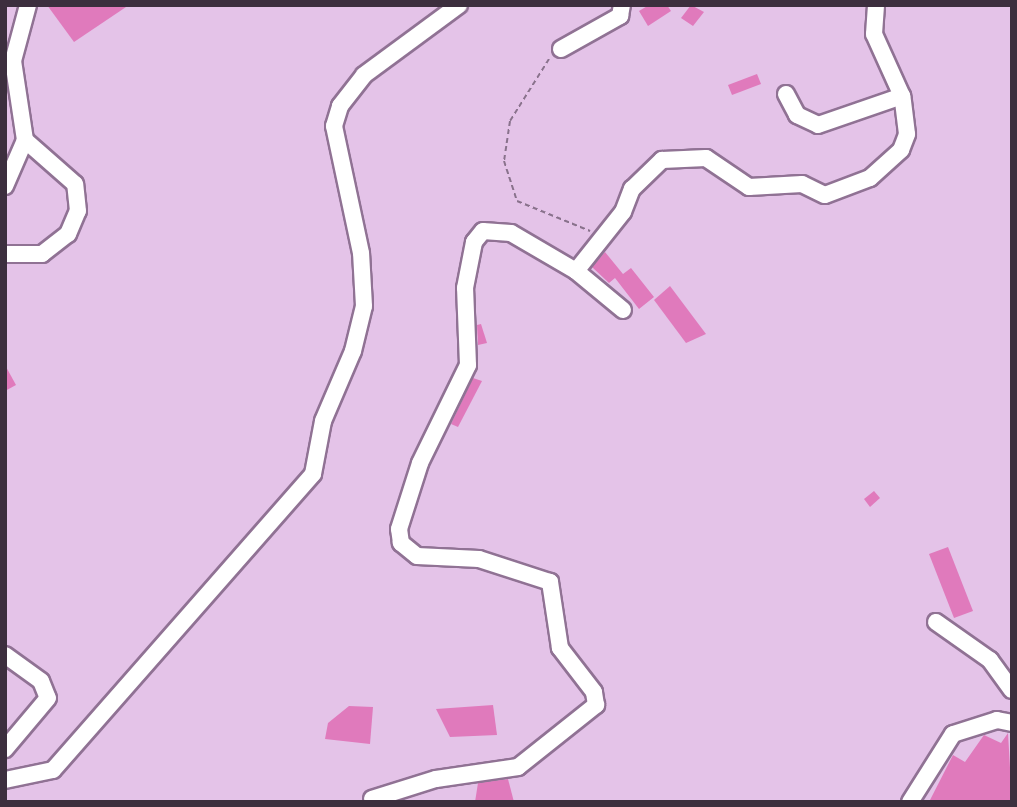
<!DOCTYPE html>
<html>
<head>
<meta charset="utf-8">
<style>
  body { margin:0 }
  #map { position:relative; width:1017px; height:807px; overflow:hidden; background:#e4c3e8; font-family:"IBM Plex Sans",sans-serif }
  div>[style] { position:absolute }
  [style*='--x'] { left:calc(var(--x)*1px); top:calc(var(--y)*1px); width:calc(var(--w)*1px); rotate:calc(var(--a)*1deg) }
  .building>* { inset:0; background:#e07abc }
  .path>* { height:2px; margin-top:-1px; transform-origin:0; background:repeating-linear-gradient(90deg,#89728c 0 5px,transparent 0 8.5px) }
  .roads { filter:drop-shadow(2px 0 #907294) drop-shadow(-2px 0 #907294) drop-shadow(0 2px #907294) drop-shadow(0 -2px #907294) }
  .minor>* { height:16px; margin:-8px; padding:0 8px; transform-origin:8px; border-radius:8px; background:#fff }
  span { translate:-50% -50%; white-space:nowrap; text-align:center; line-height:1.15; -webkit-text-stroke:7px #f1d0f6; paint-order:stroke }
  .frame { position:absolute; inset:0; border:7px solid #3c2f3e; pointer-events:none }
</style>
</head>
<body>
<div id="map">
  <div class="building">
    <div style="clip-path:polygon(47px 5px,129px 5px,74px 42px)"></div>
    <div style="clip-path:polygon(649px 5px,667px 5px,671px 11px,648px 26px,639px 11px)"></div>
    <div style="clip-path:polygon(691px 5px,704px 12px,693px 26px,681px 18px)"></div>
    <div style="clip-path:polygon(757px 74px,761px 84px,732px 95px,728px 85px)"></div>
    <div style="clip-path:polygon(605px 252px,623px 274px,631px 268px,654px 297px,639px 309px,615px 278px,609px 283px,592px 267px)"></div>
    <div style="clip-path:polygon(670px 286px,706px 334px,686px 343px,654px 300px)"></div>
    <div style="clip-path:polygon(481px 324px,487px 343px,478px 345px,477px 325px)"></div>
    <div style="clip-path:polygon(5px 365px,16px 385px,5px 391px)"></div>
    <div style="clip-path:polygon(473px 378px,482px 381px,458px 427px,451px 424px)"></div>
    <div style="clip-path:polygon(874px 491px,880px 498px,870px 507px,864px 499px)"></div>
    <div style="clip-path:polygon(948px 547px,973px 611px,954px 618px,929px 554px)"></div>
    <div style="clip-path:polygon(493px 705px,497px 735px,450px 737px,436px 709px)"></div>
    <div style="clip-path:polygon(349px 706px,373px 707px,370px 744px,325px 739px,328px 723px)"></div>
    <div style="clip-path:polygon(1008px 733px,1012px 802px,929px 802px,953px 755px,965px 762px,984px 735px,1001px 743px)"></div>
    <div style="clip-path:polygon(508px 779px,514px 802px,475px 802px,478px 783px)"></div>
  </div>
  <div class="path">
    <div style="--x:549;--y:59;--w:73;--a:122.2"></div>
    <div style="--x:510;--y:121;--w:40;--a:98.5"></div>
    <div style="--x:504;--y:161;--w:42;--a:72"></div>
    <div style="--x:517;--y:201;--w:79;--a:22.3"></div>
  </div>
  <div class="roads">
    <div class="minor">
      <div style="--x:561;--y:49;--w:68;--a:-29.2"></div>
      <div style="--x:620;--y:16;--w:11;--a:-80"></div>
      <div style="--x:786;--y:94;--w:24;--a:62"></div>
      <div style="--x:797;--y:115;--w:23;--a:25"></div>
      <div style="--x:818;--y:125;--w:89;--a:-19"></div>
      <div style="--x:5;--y:186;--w:50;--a:-66.5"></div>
      <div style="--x:25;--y:140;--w:80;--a:-98.6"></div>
      <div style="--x:13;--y:61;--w:58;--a:-75"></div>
      <div style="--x:5;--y:254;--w:37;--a:0"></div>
      <div style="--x:42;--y:254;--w:33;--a:-38"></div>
      <div style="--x:68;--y:234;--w:25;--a:-67"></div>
      <div style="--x:78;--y:211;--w:27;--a:-96"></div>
      <div style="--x:75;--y:184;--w:67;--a:-138.7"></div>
      <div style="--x:576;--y:271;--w:75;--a:-51.5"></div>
      <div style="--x:623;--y:212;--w:25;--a:-69"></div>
      <div style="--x:632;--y:189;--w:42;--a:-44"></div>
      <div style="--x:662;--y:160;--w:44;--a:-2.6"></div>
      <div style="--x:706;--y:158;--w:52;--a:34"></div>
      <div style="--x:749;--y:187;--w:53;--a:-3.2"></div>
      <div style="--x:802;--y:184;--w:25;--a:26"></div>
      <div style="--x:825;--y:195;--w:48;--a:-20.7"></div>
      <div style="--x:870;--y:178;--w:42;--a:-42.1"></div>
      <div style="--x:901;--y:150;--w:17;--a:-69"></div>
      <div style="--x:907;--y:134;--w:38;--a:-97"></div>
      <div style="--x:902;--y:96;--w:68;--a:-114.3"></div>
      <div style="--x:874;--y:34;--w:29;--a:-86"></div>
      <div style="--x:936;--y:622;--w:66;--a:35.1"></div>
      <div style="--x:990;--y:660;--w:37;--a:54"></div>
      <div style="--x:5;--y:655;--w:44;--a:35.8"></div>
      <div style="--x:41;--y:681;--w:18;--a:68"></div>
      <div style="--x:48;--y:698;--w:67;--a:130.1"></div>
      <div style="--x:5;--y:780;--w:49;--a:-11.8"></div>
      <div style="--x:53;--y:770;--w:394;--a:-48.7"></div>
      <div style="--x:313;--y:474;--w:54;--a:-79.3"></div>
      <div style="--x:323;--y:421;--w:76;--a:-66.8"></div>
      <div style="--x:353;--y:351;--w:46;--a:-76.3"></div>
      <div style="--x:364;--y:306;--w:53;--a:-93.2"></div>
      <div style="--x:361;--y:253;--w:130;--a:-102"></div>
      <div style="--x:334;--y:126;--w:21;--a:-73"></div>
      <div style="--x:340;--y:106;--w:39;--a:-52"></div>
      <div style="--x:364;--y:75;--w:118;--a:-36.4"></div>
      <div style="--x:372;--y:799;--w:67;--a:-17.4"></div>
      <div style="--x:436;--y:779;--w:83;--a:-8.3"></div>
      <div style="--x:518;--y:767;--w:100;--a:-38.5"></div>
      <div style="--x:596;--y:705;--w:13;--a:-99"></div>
      <div style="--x:594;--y:692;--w:56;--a:-127.7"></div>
      <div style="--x:560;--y:648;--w:67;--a:-98.6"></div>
      <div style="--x:550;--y:582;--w:75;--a:-162.1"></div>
      <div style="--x:479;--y:559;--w:62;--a:-177.2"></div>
      <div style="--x:417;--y:556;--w:21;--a:-141"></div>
      <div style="--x:401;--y:543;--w:14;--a:-98"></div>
      <div style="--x:399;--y:529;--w:69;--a:-72.3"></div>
      <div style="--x:420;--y:463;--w:109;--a:-63.9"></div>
      <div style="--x:468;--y:365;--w:77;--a:-92.2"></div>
      <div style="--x:465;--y:288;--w:47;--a:-78.9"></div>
      <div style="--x:474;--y:242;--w:14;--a:-51"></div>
      <div style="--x:483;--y:231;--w:28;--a:4"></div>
      <div style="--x:511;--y:233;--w:75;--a:30.3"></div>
      <div style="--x:576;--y:271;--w:61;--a:39.7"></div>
      <div style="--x:910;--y:802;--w:80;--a:-57.7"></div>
      <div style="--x:953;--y:734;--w:46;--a:-17.7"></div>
      <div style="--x:997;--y:720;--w:15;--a:11"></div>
    </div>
  </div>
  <div class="frame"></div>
</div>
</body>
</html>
